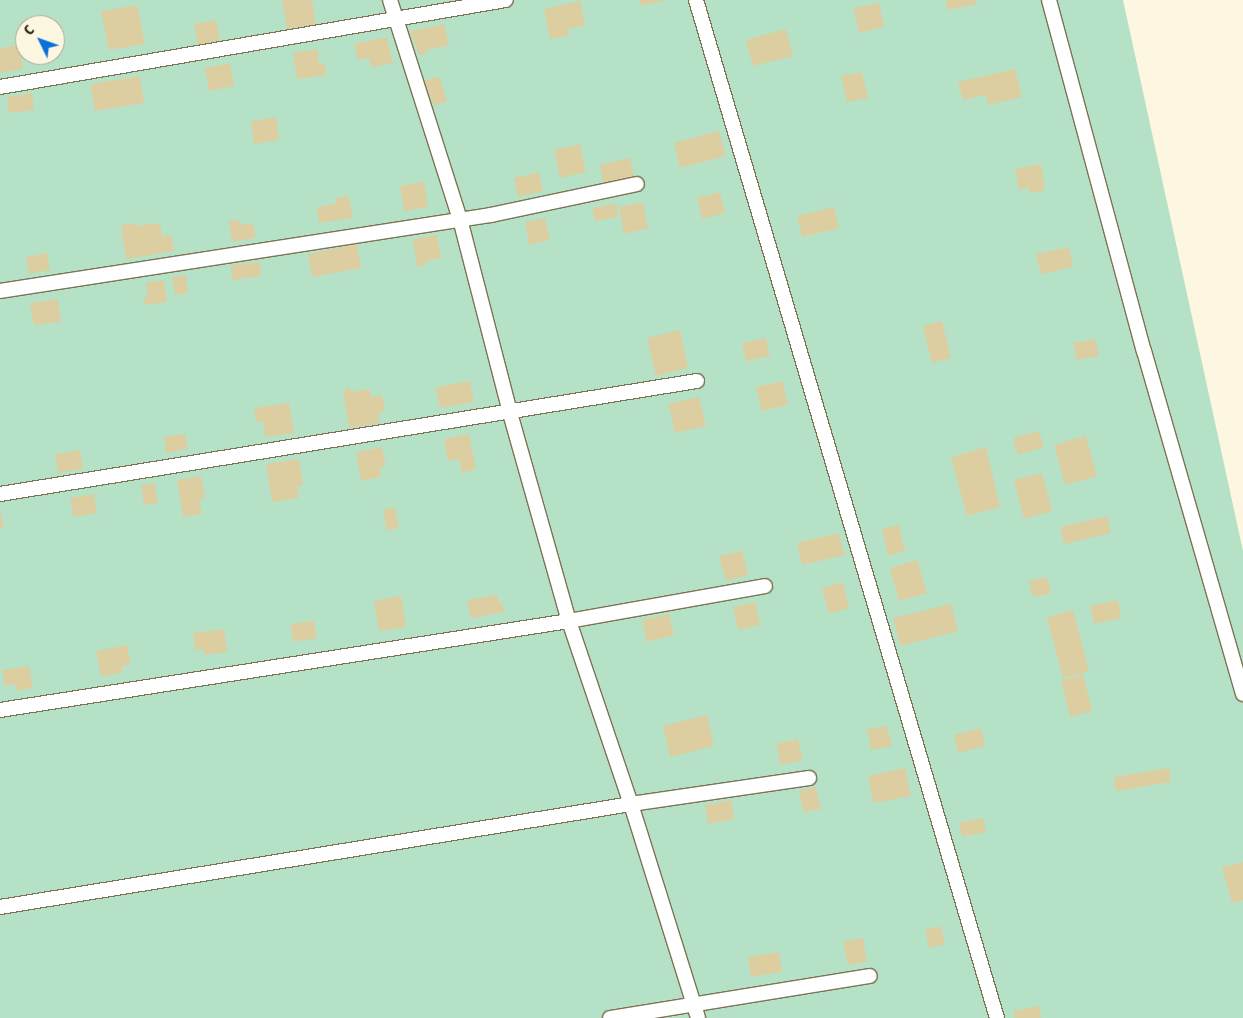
<!DOCTYPE html>
<html>
<head>
<meta charset="utf-8">
<style>
  body { margin:0 }
  #map { position:relative; width:1243px; height:1018px; overflow:hidden; background:#fdf7e2; font-family:"Fira Sans Condensed",sans-serif }
  div>[style] { position:absolute }
  [style*='--x'] { left:calc(var(--x)*1px); top:calc(var(--y)*1px); width:calc(var(--w)*1px); rotate:calc(var(--a)*1deg) }
  .green>* { inset:0; background:#b5e2c7 }
  .building>* { inset:0; background:#dccea1 }
  .roads { filter:drop-shadow(1px 0 #7c7353) drop-shadow(-1px 0 #7c7353) drop-shadow(0 1px #7c7353) drop-shadow(0 -1px #7c7353) }
  .service>* { height:14px; margin:-7px; padding:0 7px; transform-origin:7px; border-radius:7px; background:#fff }
  span { translate:-50% -50%; white-space:nowrap; text-align:center; line-height:1.15; -webkit-text-stroke:5px #fdf7e2; paint-order:stroke }
  .north { position:absolute; left:15px; top:15px; width:50px; height:50px; box-sizing:border-box; background:#fdf7e2; border:1px solid #a7a290; border-radius:50%; rotate:312deg; font-size:14px; font-weight:700; line-height:20px; text-align:center; color:#272316 }
  .north::after { content:''; display:block; margin:auto; width:18px; height:22px; background:#0971d9; clip-path:polygon(50% 0,100% 100%,50% 72%,0 100%) }
</style>
</head>
<body>
<div id="map">
  <div class="green">
    <div style="clip-path:polygon(evenodd,0 0,1123px 0,1243px 551px,1243px 1018px,0 1018px,0 0,25px 25px,55px 25px,55px 55px,25px 55px,25px 25px)"></div>
  </div>
  <div class="building">
    <div style="clip-path:polygon(282px 0,312px 0,316px 24px,287px 29px)"></div>
    <div style="clip-path:polygon(640px 0,663px 0,663px 1px,641px 6px)"></div>
    <div style="clip-path:polygon(946px 0,976px 0,977px 4px,948px 10px)"></div>
    <div style="clip-path:polygon(580px 1px,585px 25px,568px 29px,570px 35px,550px 39px,544px 9px)"></div>
    <div style="clip-path:polygon(879px 3px,884px 27px,859px 33px,854px 8px)"></div>
    <div style="clip-path:polygon(137px 5px,145px 44px,109px 50px,101px 11px)"></div>
    <div style="clip-path:polygon(216px 20px,220px 40px,198px 45px,194px 24px)"></div>
    <div style="clip-path:polygon(444px 24px,449px 45px,425px 51px,426px 54px,419px 55px,410px 31px)"></div>
    <div style="clip-path:polygon(786px 29px,793px 56px,753px 66px,746px 40px)"></div>
    <div style="clip-path:polygon(387px 37px,393px 63px,371px 67px,369px 58px,358px 60px,354px 44px)"></div>
    <div style="clip-path:polygon(19px 45px,23px 69px,0 73px,0 48px)"></div>
    <div style="clip-path:polygon(317px 49px,319px 64px,325px 63px,326px 75px,297px 79px,293px 53px)"></div>
    <div style="clip-path:polygon(230px 63px,234px 86px,209px 91px,205px 68px)"></div>
    <div style="clip-path:polygon(1015px 69px,1022px 97px,988px 105px,986px 95px,963px 100px,958px 82px)"></div>
    <div style="clip-path:polygon(862px 72px,868px 98px,847px 102px,841px 76px)"></div>
    <div style="clip-path:polygon(140px 76px,144px 103px,95px 111px,90px 84px)"></div>
    <div style="clip-path:polygon(439px 76px,447px 101px,434px 106px,424px 81px)"></div>
    <div style="clip-path:polygon(32px 93px,34px 110px,9px 113px,7px 97px)"></div>
    <div style="clip-path:polygon(276px 117px,279px 140px,254px 144px,251px 121px)"></div>
    <div style="clip-path:polygon(719px 131px,726px 156px,680px 168px,674px 143px)"></div>
    <div style="clip-path:polygon(580px 144px,586px 172px,560px 178px,554px 150px)"></div>
    <div style="clip-path:polygon(630px 158px,635px 180px,604px 187px,600px 165px)"></div>
    <div style="clip-path:polygon(1041px 164px,1045px 190px,1030px 193px,1029px 188px,1019px 190px,1015px 169px)"></div>
    <div style="clip-path:polygon(539px 172px,543px 191px,518px 197px,514px 178px)"></div>
    <div style="clip-path:polygon(424px 182px,428px 207px,404px 211px,400px 186px)"></div>
    <div style="clip-path:polygon(720px 192px,725px 213px,702px 219px,697px 198px)"></div>
    <div style="clip-path:polygon(349px 196px,353px 218px,319px 223px,317px 207px,336px 204px,335px 198px)"></div>
    <div style="clip-path:polygon(643px 202px,648px 228px,624px 234px,619px 207px)"></div>
    <div style="clip-path:polygon(616px 203px,618px 217px,595px 221px,592px 208px)"></div>
    <div style="clip-path:polygon(834px 207px,839px 228px,802px 237px,797px 216px)"></div>
    <div style="clip-path:polygon(545px 218px,550px 240px,529px 245px,525px 222px)"></div>
    <div style="clip-path:polygon(239px 220px,240px 225px,253px 223px,256px 238px,232px 242px,229px 221px)"></div>
    <div style="clip-path:polygon(136px 223px,136px 226px,160px 223px,162px 236px,171px 234px,174px 251px,126px 259px,121px 225px)"></div>
    <div style="clip-path:polygon(437px 235px,441px 258px,425px 261px,426px 266px,417px 267px,413px 239px)"></div>
    <div style="clip-path:polygon(357px 244px,361px 268px,312px 277px,308px 254px)"></div>
    <div style="clip-path:polygon(1069px 247px,1073px 267px,1041px 274px,1036px 254px)"></div>
    <div style="clip-path:polygon(47px 253px,50px 270px,29px 274px,26px 257px)"></div>
    <div style="clip-path:polygon(260px 262px,261px 276px,232px 280px,231px 265px)"></div>
    <div style="clip-path:polygon(186px 275px,188px 293px,175px 295px,172px 277px)"></div>
    <div style="clip-path:polygon(164px 280px,167px 302px,144px 305px,143px 298px,148px 297px,146px 283px)"></div>
    <div style="clip-path:polygon(58px 299px,61px 322px,34px 325px,30px 303px)"></div>
    <div style="clip-path:polygon(942px 321px,951px 358px,932px 363px,923px 326px)"></div>
    <div style="clip-path:polygon(680px 330px,688px 368px,656px 376px,647px 338px)"></div>
    <div style="clip-path:polygon(766px 338px,770px 356px,746px 361px,742px 343px)"></div>
    <div style="clip-path:polygon(1095px 339px,1099px 356px,1077px 360px,1073px 343px)"></div>
    <div style="clip-path:polygon(470px 381px,474px 402px,440px 408px,436px 387px)"></div>
    <div style="clip-path:polygon(782px 381px,788px 405px,762px 411px,756px 387px)"></div>
    <div style="clip-path:polygon(350px 388px,351px 392px,369px 389px,371px 397px,382px 395px,385px 411px,378px 413px,380px 423px,349px 428px,343px 389px)"></div>
    <div style="clip-path:polygon(699px 397px,706px 426px,675px 433px,668px 404px)"></div>
    <div style="clip-path:polygon(289px 403px,294px 433px,265px 437px,263px 421px,256px 422px,254px 408px)"></div>
    <div style="clip-path:polygon(1039px 431px,1044px 447px,1018px 455px,1013px 438px)"></div>
    <div style="clip-path:polygon(185px 434px,188px 449px,166px 453px,164px 437px)"></div>
    <div style="clip-path:polygon(469px 434px,476px 469px,462px 473px,459px 459px,448px 461px,444px 439px)"></div>
    <div style="clip-path:polygon(1086px 436px,1097px 476px,1065px 485px,1054px 445px)"></div>
    <div style="clip-path:polygon(382px 447px,386px 466px,380px 467px,381px 477px,361px 481px,356px 452px)"></div>
    <div style="clip-path:polygon(986px 447px,1000px 507px,967px 516px,951px 457px)"></div>
    <div style="clip-path:polygon(80px 450px,83px 469px,58px 473px,55px 454px)"></div>
    <div style="clip-path:polygon(299px 459px,303px 486px,297px 487px,299px 498px,272px 502px,266px 464px)"></div>
    <div style="clip-path:polygon(1042px 473px,1052px 511px,1024px 519px,1014px 480px)"></div>
    <div style="clip-path:polygon(201px 476px,205px 498px,199px 499px,202px 514px,183px 517px,177px 480px)"></div>
    <div style="clip-path:polygon(155px 483px,158px 503px,144px 505px,141px 485px)"></div>
    <div style="clip-path:polygon(94px 494px,97px 513px,73px 517px,70px 498px)"></div>
    <div style="clip-path:polygon(395px 507px,399px 528px,387px 531px,383px 510px)"></div>
    <div style="clip-path:polygon(0 510px,4px 527px,0 528px)"></div>
    <div style="clip-path:polygon(1107px 516px,1111px 533px,1064px 544px,1060px 527px)"></div>
    <div style="clip-path:polygon(899px 525px,905px 551px,888px 556px,882px 529px)"></div>
    <div style="clip-path:polygon(839px 533px,845px 555px,802px 565px,797px 543px)"></div>
    <div style="clip-path:polygon(742px 551px,748px 575px,726px 581px,719px 556px)"></div>
    <div style="clip-path:polygon(917px 560px,927px 593px,899px 601px,890px 568px)"></div>
    <div style="clip-path:polygon(1047px 577px,1051px 593px,1033px 597px,1029px 581px)"></div>
    <div style="clip-path:polygon(843px 582px,849px 608px,829px 614px,822px 588px)"></div>
    <div style="clip-path:polygon(497px 595px,499px 603px,502px 603px,504px 612px,471px 618px,467px 600px)"></div>
    <div style="clip-path:polygon(401px 596px,406px 627px,379px 631px,374px 601px)"></div>
    <div style="clip-path:polygon(1118px 600px,1121px 618px,1094px 624px,1090px 606px)"></div>
    <div style="clip-path:polygon(755px 602px,760px 625px,738px 630px,733px 607px)"></div>
    <div style="clip-path:polygon(951px 604px,958px 631px,900px 646px,893px 618px)"></div>
    <div style="clip-path:polygon(1073px 610px,1089px 671px,1063px 678px,1047px 617px)"></div>
    <div style="clip-path:polygon(669px 614px,674px 635px,647px 642px,642px 620px)"></div>
    <div style="clip-path:polygon(314px 621px,317px 638px,293px 642px,291px 624px)"></div>
    <div style="clip-path:polygon(224px 629px,227px 652px,204px 655px,203px 649px,195px 650px,193px 633px)"></div>
    <div style="clip-path:polygon(127px 645px,131px 664px,122px 666px,123px 672px,101px 677px,96px 651px)"></div>
    <div style="clip-path:polygon(29px 666px,33px 688px,16px 691px,15px 684px,5px 686px,2px 670px)"></div>
    <div style="clip-path:polygon(1083px 674px,1092px 711px,1070px 717px,1061px 680px)"></div>
    <div style="clip-path:polygon(707px 715px,714px 746px,670px 757px,663px 726px)"></div>
    <div style="clip-path:polygon(887px 726px,892px 746px,871px 750px,867px 729px)"></div>
    <div style="clip-path:polygon(981px 728px,985px 746px,958px 753px,954px 735px)"></div>
    <div style="clip-path:polygon(798px 739px,803px 760px,781px 765px,776px 744px)"></div>
    <div style="clip-path:polygon(905px 768px,911px 796px,873px 803px,868px 776px)"></div>
    <div style="clip-path:polygon(1169px 768px,1171px 782px,1116px 791px,1114px 777px)"></div>
    <div style="clip-path:polygon(816px 787px,821px 809px,803px 812px,799px 791px)"></div>
    <div style="clip-path:polygon(731px 800px,734px 819px,708px 824px,705px 805px)"></div>
    <div style="clip-path:polygon(983px 818px,986px 832px,962px 837px,959px 823px)"></div>
    <div style="clip-path:polygon(1243px 862px,1243px 900px,1232px 903px,1222px 867px)"></div>
    <div style="clip-path:polygon(941px 926px,945px 944px,929px 948px,925px 930px)"></div>
    <div style="clip-path:polygon(863px 938px,867px 962px,848px 965px,843px 942px)"></div>
    <div style="clip-path:polygon(779px 952px,782px 972px,751px 977px,748px 957px)"></div>
    <div style="clip-path:polygon(1039px 1006px,1041px 1018px,1015px 1018px,1013px 1011px)"></div>
  </div>
  <div class="roads">
    <div class="service">
      <div style="--x:390;--y:0;--w:230;--a:72.3"></div>
      <div style="--x:460;--y:219;--w:200;--a:75.5"></div>
      <div style="--x:510;--y:413;--w:216;--a:74.2"></div>
      <div style="--x:569;--y:621;--w:193;--a:71.3"></div>
      <div style="--x:631;--y:804;--w:224;--a:72.6"></div>
      <div style="--x:696;--y:0;--w:1062;--a:73.53"></div>
      <div style="--x:1049;--y:0;--w:364;--a:74.9"></div>
      <div style="--x:1144;--y:351;--w:357;--a:73.9"></div>
      <div style="--x:0;--y:87;--w:513;--a:-9.76"></div>
      <div style="--x:0;--y:291;--w:497;--a:-8.8"></div>
      <div style="--x:491;--y:215;--w:149;--a:-12"></div>
      <div style="--x:0;--y:494;--w:706;--a:-9.21"></div>
      <div style="--x:0;--y:710;--w:576;--a:-8.89"></div>
      <div style="--x:569;--y:621;--w:199;--a:-10.1"></div>
      <div style="--x:0;--y:907;--w:639;--a:-9.27"></div>
      <div style="--x:631;--y:804;--w:180;--a:-8.3"></div>
      <div style="--x:610;--y:1018;--w:263;--a:-9.2"></div>
    </div>
  </div>
  <div class="north">С</div>
</div>
</body>
</html>
